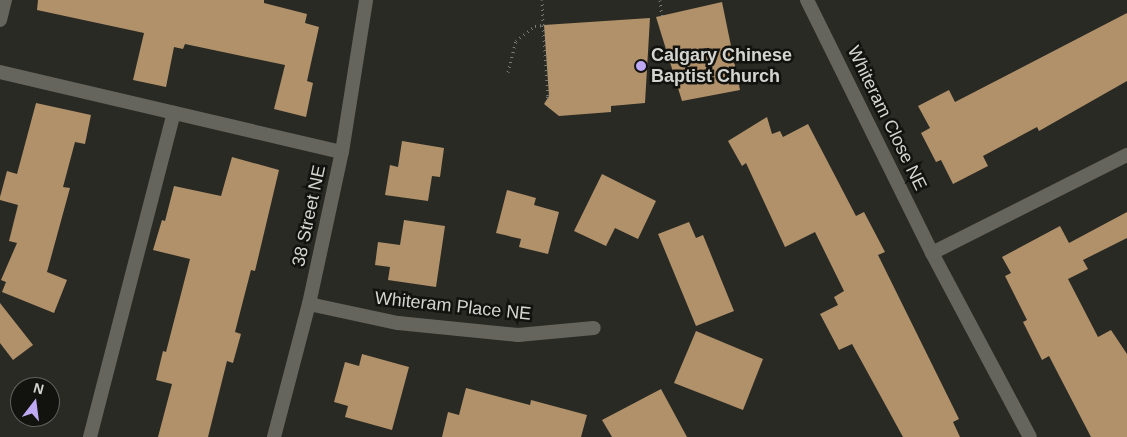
<!DOCTYPE html>
<html>
<head>
<meta charset="utf-8">
<style>
  body { margin:0 }
  #map { position:relative; width:1127px; height:437px; overflow:hidden; background:#2a2a24; font-family:Arial,sans-serif }
  div>[style] { position:absolute }
  [style*='--x'] { left:calc(var(--x)*1px); top:calc(var(--y)*1px); width:calc(var(--w)*1px); rotate:calc(var(--a)*1deg) }
  .building>* { inset:0; background:#b1916a }
  .path>* { height:3px; margin-top:-1.5px; transform-origin:0; background:repeating-linear-gradient(90deg,#7d7d78 0 1px,transparent 0 5px) }
  .service>* { height:14px; margin:-7px; padding:0 7px; transform-origin:7px; border-radius:7px; background:#65655d }
  .minor>* { height:14px; margin:-7px; padding:0 7px; transform-origin:7px; border-radius:7px; background:#65655d }
  .dots>* { width:14px; height:14px; translate:-50% -50%; box-sizing:border-box; border:2px solid #12120f; border-radius:50% }
  span { translate:-50% -50%; white-space:nowrap; text-align:center; line-height:1.15; -webkit-text-stroke:5px #12120f; paint-order:stroke }
  .poi-label { font-size:18px; color:#d4d4d0; font-weight:700 }
  .left { translate:0 -50%; text-align:left }
  .street-label { font-size:18px; color:#d4d4d0 }
  .north { position:absolute; left:10px; top:377px; width:50px; height:50px; box-sizing:border-box; background:#12120f; border:1px solid #60605c; border-radius:50%; rotate:15deg; font-size:14px; font-weight:700; line-height:20px; text-align:center; color:#d4d4d0 }
  .north::after { content:''; display:block; margin:auto; width:18px; height:22px; background:#bea9f5; clip-path:polygon(50% 0,100% 100%,50% 72%,0 100%) }
</style>
</head>
<body>
<div id="map">
  <div class="building">
    <div style="clip-path:polygon(38px 0,264px 0,264px 3px,307px 14px,305px 23px,319px 27px,307px 81px,313px 83px,306px 117px,274px 109px,285px 65px,185px 44px,183px 49px,174px 47px,166px 87px,133px 80px,144px 33px,37px 10px)"></div>
    <div style="clip-path:polygon(722px 2px,740px 90px,682px 101px,656px 17px)"></div>
    <div style="clip-path:polygon(1127px 13px,1127px 81px,1039px 131px,1037px 127px,983px 156px,988px 166px,953px 184px,941px 160px,936px 162px,921px 133px,930px 128px,918px 106px,949px 90px,955px 102px)"></div>
    <div style="clip-path:polygon(650px 18px,645px 103px,611px 106px,611px 112px,559px 116px,544px 104px,549px 96px,544px 25px)"></div>
    <div style="clip-path:polygon(36px 103px,91px 115px,85px 144px,75px 142px,63px 187px,70px 188px,47px 272px,67px 280px,54px 313px,2px 292px,6px 282px,1px 280px,17px 243px,9px 241px,18px 205px,0 200px,0 197px,7px 171px,17px 174px)"></div>
    <div style="clip-path:polygon(767px 117px,772px 134px,780px 131px,783px 137px,808px 124px,856px 216px,864px 212px,885px 252px,878px 255px,959px 419px,953px 422px,960px 437px,903px 437px,852px 344px,839px 350px,820px 314px,838px 305px,834px 297px,844px 291px,815px 232px,785px 247px,746px 163px,742px 166px,728px 141px)"></div>
    <div style="clip-path:polygon(402px 141px,444px 148px,440px 177px,432px 176px,428px 201px,385px 195px,390px 165px,398px 167px)"></div>
    <div style="clip-path:polygon(232px 157px,279px 170px,255px 271px,251px 270px,235px 332px,241px 334px,233px 363px,227px 361px,208px 437px,158px 437px,172px 384px,156px 380px,163px 351px,166px 352px,190px 259px,153px 250px,162px 220px,165px 221px,174px 186px,221px 196px)"></div>
    <div style="clip-path:polygon(602px 174px,656px 201px,638px 239px,615px 228px,606px 246px,574px 231px)"></div>
    <div style="clip-path:polygon(507px 190px,536px 198px,534px 205px,559px 212px,548px 254px,519px 247px,521px 239px,496px 233px)"></div>
    <div style="clip-path:polygon(1127px 212px,1127px 238px,1083px 260px,1088px 269px,1068px 279px,1098px 337px,1111px 330px,1127px 354px,1127px 437px,1091px 437px,1049px 356px,1042px 360px,1023px 322px,1027px 320px,1005px 276px,1011px 273px,1002px 257px,1060px 226px,1069px 243px)"></div>
    <div style="clip-path:polygon(404px 220px,445px 226px,436px 287px,388px 280px,390px 267px,375px 265px,378px 242px,400px 245px)"></div>
    <div style="clip-path:polygon(689px 222px,696px 238px,703px 235px,734px 311px,696px 326px,658px 234px)"></div>
    <div style="clip-path:polygon(0 303px,33px 345px,13px 360px,0 343px)"></div>
    <div style="clip-path:polygon(696px 331px,763px 359px,743px 410px,674px 383px)"></div>
    <div style="clip-path:polygon(362px 354px,409px 367px,392px 430px,345px 417px,348px 406px,334px 402px,345px 362px,359px 366px)"></div>
    <div style="clip-path:polygon(466px 388px,530px 405px,531px 400px,587px 415px,581px 437px,442px 437px,448px 412px,459px 415px)"></div>
    <div style="clip-path:polygon(661px 389px,687px 437px,612px 437px,602px 420px)"></div>
  </div>
  <div class="path">
    <div style="--x:660;--y:0;--w:18;--a:84"></div>
    <div style="--x:543;--y:25;--w:72;--a:86"></div>
    <div style="--x:548;--y:97;--w:5;--a:127"></div>
    <div style="--x:508;--y:72;--w:32;--a:-76"></div>
    <div style="--x:516;--y:41;--w:24;--a:-38"></div>
    <div style="--x:535;--y:26;--w:8;--a:-7"></div>
    <div style="--x:543;--y:25;--w:25;--a:-92"></div>
  </div>
  <div class="service">
    <div style="--x:0;--y:72;--w:351;--a:13.2"></div>
    <div style="--x:90;--y:437;--w:335;--a:-75.5"></div>
  </div>
  <div class="minor">
    <div style="--x:807;--y:0;--w:282;--a:63.7"></div>
    <div style="--x:932;--y:253;--w:208;--a:62"></div>
    <div style="--x:0;--y:20;--w:21;--a:-76"></div>
    <div style="--x:932;--y:253;--w:218;--a:-26.7"></div>
    <div style="--x:309;--y:304;--w:91;--a:12.1"></div>
    <div style="--x:398;--y:323;--w:121;--a:5.7"></div>
    <div style="--x:518;--y:335;--w:76;--a:-5.3"></div>
    <div style="--x:274;--y:437;--w:138;--a:-75.3"></div>
    <div style="--x:309;--y:304;--w:156;--a:-77.8"></div>
    <div style="--x:342;--y:152;--w:154;--a:-81"></div>
  </div>
  <div class="dots">
    <div style="left:641px;top:66px;background:#bea9f5"></div>
  </div>
  <div class="poi-label">
    <span class="left" style="left:651px;top:66px">Calgary Chinese<br>Baptist Church</span>
  </div>
  <div class="street-label">
    <span style="left:887px;top:118px;rotate:64deg">Whiteram Close NE</span>
    <span style="left:309px;top:216px;rotate:-78deg">38 Street NE</span>
    <span style="left:453px;top:306px;rotate:6deg">Whiteram Place NE</span>
  </div>
  <div class="north">N</div>
</div>
</body>
</html>
